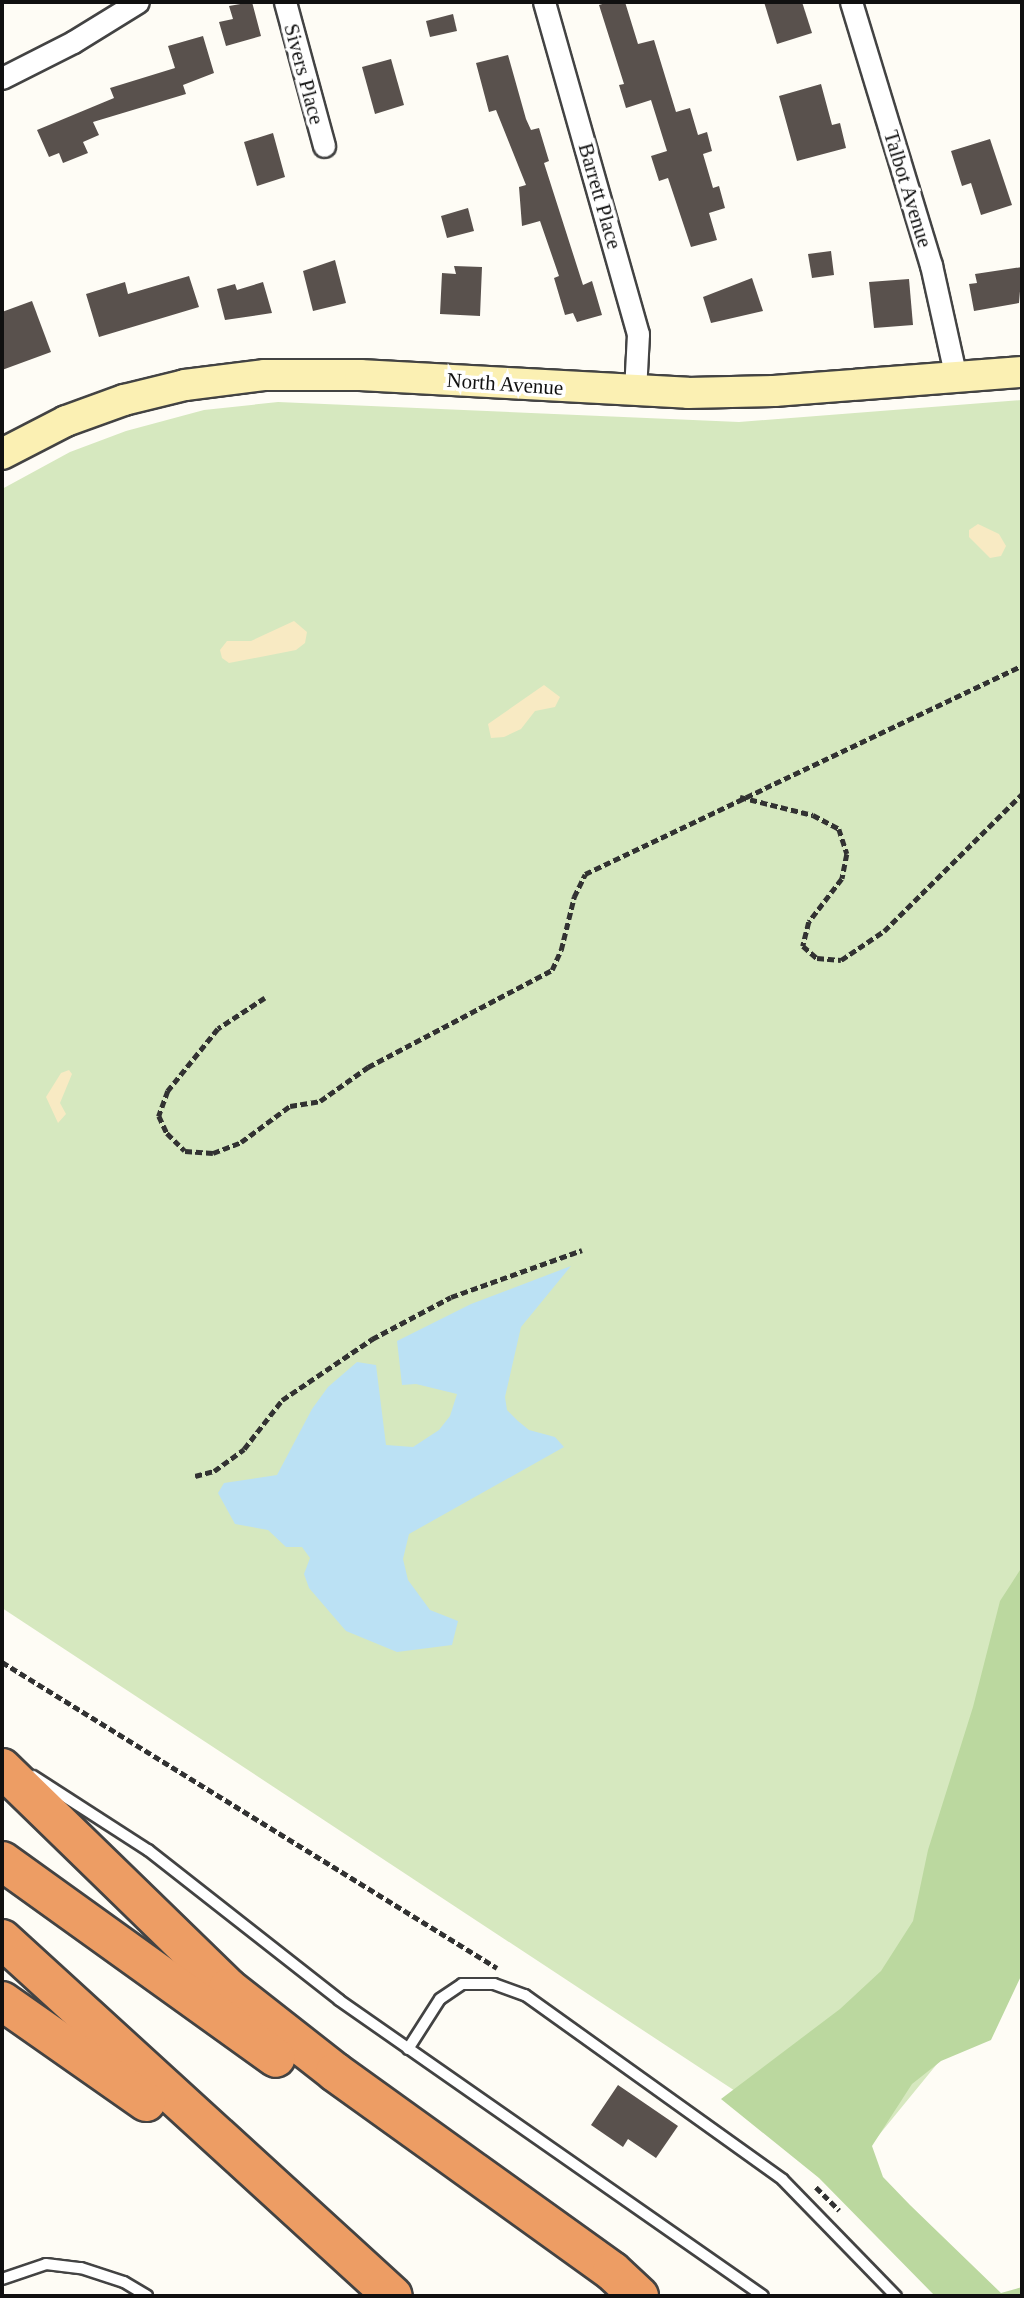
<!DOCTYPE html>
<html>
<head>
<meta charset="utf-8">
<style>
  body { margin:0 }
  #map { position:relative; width:1024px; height:2298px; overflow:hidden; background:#fefcf5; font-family:Georgia,serif }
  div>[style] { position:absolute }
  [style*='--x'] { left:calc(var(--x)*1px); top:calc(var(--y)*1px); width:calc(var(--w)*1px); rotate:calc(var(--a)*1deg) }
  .green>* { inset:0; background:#d6e8bf }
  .forest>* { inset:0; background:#bbd89f }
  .sand>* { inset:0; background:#f8eac3 }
  .water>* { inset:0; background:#bbe1f4 }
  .building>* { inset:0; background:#59514d }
  .path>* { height:4.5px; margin-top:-2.25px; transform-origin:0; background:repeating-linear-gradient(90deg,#323232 0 7px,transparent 0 10.5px) }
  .roads { filter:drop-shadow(2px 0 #434343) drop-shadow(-2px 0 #434343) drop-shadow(0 2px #434343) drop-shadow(0 -2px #434343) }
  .lane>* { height:10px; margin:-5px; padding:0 5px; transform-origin:5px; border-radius:5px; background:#fff }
  .street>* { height:21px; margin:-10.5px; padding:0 10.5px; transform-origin:10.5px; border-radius:10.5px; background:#fff }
  .secondary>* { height:30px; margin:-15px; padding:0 15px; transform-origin:15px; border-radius:15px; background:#fbf0b3 }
  .highway>* { height:38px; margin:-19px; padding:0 19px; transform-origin:19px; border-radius:19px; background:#ed9d64 }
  span { translate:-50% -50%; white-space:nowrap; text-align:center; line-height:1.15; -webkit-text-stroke:7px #fff; paint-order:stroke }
  .street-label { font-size:21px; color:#101010 }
  .frame { position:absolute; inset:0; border:4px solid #101010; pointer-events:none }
</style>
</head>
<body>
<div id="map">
  <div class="green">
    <div style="clip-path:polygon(1022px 400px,1022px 1960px,852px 2168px,2px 1608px,2px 489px,70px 452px,126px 431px,204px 410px,278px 402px,739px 422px)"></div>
  </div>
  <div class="forest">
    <div style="clip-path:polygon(1022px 1567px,1022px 1974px,991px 2040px,941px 2061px,912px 2084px,872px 2146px,883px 2177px,910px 2205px,1001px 2293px,1022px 2287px,1022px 2296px,935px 2296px,819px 2178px,721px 2099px,840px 2009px,881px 1971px,913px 1921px,928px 1850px,973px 1707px,1000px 1601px)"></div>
  </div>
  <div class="sand">
    <div style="clip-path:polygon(978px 524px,999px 534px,1006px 546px,1001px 556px,990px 558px,969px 537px,969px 530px)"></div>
    <div style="clip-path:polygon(294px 621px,307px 632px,305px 643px,296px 650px,229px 663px,222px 658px,220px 650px,227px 641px,251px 641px)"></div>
    <div style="clip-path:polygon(544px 685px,560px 697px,555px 707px,535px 711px,521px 729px,504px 737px,491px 738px,488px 724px)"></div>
    <div style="clip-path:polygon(69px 1070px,72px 1074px,60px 1103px,66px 1114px,58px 1123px,46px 1097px,61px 1073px)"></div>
  </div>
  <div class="water">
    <div style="clip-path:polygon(571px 1266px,521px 1327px,505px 1397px,507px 1410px,518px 1421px,529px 1430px,555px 1437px,564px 1447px,409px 1534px,403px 1559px,408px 1580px,430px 1610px,458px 1621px,452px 1645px,397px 1652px,346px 1631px,309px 1588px,304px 1574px,310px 1558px,302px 1547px,286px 1547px,268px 1530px,235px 1524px,218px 1493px,224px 1483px,277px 1475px,312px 1409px,328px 1387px,357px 1362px,376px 1365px,386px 1445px,413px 1447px,439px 1430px,450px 1416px,457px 1394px,416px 1384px,402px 1385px,397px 1341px,471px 1304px)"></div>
  </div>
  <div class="building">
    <div style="clip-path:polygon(252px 2px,261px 36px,226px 46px,219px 22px,233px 19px,229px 6px)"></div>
    <div style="clip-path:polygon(609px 2px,625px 2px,638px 44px,654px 40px,676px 112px,690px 108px,698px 135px,707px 132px,712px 151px,703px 154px,713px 188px,719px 186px,725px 208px,709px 213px,717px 240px,691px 247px,668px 178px,659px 181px,651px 156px,667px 151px,651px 100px,626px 108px,619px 85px,624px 84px,599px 5px)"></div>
    <div style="clip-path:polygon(764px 2px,802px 2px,812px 33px,777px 44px)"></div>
    <div style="clip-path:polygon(453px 14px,457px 31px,430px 37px,426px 21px)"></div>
    <div style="clip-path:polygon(203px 36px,214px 73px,183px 85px,186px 94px,93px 122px,99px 135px,83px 142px,88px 153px,63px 163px,59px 153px,49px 157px,37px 130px,114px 98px,110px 88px,175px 68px,168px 46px)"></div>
    <div style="clip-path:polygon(508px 55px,526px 119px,531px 130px,539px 128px,549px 161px,544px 163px,583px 285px,592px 281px,602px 315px,577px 322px,573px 313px,565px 315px,554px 278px,559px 276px,540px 221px,522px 226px,519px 187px,526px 185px,496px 110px,489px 112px,476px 63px)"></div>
    <div style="clip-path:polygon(391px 59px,404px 105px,375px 114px,362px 67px)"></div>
    <div style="clip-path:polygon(821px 84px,832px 125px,840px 123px,846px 148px,797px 161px,779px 96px)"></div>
    <div style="clip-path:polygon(273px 133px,285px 177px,257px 186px,244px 142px)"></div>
    <div style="clip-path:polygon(990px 139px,1012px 205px,981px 215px,971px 183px,962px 186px,951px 151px)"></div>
    <div style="clip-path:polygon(468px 208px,474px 231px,447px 238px,441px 216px)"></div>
    <div style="clip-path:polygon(831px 251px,834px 275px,812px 278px,808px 254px)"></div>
    <div style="clip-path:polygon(335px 260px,346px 303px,313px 311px,303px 271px)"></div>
    <div style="clip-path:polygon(454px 266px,482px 267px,480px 316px,440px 314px,442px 273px,456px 274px)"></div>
    <div style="clip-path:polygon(1022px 267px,1019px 303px,974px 311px,969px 284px,977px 283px,975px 274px)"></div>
    <div style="clip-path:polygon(189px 276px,199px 307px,99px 337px,86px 294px,125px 282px,128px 294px)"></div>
    <div style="clip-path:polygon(752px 278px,763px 311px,711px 323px,703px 297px)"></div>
    <div style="clip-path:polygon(909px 279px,913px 325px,874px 328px,869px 282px)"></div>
    <div style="clip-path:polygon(263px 282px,272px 313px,225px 320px,217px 289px,235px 284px,237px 290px)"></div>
    <div style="clip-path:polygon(32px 301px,51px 352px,2px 370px,2px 312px)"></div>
    <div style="clip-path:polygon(618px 2085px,678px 2126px,656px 2158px,628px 2139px,623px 2147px,591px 2125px)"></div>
  </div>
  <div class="path">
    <div style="--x:740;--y:797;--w:75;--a:13.9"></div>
    <div style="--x:813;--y:815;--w:30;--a:28"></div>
    <div style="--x:839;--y:829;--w:26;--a:72"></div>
    <div style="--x:847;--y:854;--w:25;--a:101"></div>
    <div style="--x:842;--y:879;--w:54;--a:127.5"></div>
    <div style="--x:809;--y:922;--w:25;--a:104"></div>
    <div style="--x:803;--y:946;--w:18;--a:41"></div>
    <div style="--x:817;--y:958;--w:24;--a:5"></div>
    <div style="--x:841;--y:960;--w:52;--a:-34"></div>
    <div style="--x:884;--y:931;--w:194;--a:-44.8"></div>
    <div style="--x:265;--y:998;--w:56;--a:146.6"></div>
    <div style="--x:218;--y:1029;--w:80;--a:128.9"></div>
    <div style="--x:168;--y:1091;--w:27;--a:110"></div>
    <div style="--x:159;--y:1116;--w:19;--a:65"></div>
    <div style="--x:167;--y:1133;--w:25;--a:45"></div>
    <div style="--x:185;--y:1151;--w:28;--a:4"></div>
    <div style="--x:213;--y:1153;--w:30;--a:-21"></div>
    <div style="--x:241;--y:1142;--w:61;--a:-36.3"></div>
    <div style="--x:290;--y:1106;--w:30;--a:-9"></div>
    <div style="--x:320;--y:1101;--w:59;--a:-35.3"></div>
    <div style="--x:368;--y:1067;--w:208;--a:-27.8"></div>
    <div style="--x:552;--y:970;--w:22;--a:-66"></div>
    <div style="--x:561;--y:950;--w:55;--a:-76.2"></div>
    <div style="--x:574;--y:897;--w:25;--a:-64"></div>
    <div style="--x:585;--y:874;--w:484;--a:-25.5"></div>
    <div style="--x:195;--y:1476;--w:20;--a:-15"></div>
    <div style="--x:214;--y:1471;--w:37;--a:-36"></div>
    <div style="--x:244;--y:1449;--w:62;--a:-52.2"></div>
    <div style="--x:282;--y:1400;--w:109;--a:-34.1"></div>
    <div style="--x:372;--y:1339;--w:89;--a:-28"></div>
    <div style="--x:451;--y:1297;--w:139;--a:-19.7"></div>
    <div style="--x:2;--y:1662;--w:582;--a:31.72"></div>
    <div style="--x:816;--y:2187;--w:33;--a:45"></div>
  </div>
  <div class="roads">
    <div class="lane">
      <div style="--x:33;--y:1776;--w:137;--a:32.8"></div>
      <div style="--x:148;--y:1850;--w:243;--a:38.1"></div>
      <div style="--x:339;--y:2000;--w:517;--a:34.92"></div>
      <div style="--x:408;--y:2049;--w:59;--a:-57.4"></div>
      <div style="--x:440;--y:1999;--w:27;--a:-34"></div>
      <div style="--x:462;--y:1984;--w:32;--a:0"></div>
      <div style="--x:494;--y:1984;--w:33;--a:20"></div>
      <div style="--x:525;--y:1995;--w:317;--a:35.6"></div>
      <div style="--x:783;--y:2180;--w:162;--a:45.8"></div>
      <div style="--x:2;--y:2279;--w:46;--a:-18.8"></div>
      <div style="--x:46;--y:2264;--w:35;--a:7"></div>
      <div style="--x:81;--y:2268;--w:45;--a:18"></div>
      <div style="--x:124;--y:2282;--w:27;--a:31"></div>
    </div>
    <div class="street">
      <div style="--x:285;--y:2;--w:149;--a:74.8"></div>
      <div style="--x:544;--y:2;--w:345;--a:74.2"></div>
      <div style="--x:638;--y:334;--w:58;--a:93"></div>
      <div style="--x:851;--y:2;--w:275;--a:73.1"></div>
      <div style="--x:931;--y:265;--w:116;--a:77.5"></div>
      <div style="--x:2;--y:78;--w:80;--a:-26.9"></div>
      <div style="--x:73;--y:42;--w:76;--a:-31.6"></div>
    </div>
    <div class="secondary">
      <div style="--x:2;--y:454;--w:72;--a:-27.3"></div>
      <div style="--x:66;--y:421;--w:62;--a:-19.9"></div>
      <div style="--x:124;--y:400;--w:63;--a:-13.8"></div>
      <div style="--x:185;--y:385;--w:81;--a:-7.1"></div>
      <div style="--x:265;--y:375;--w:95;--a:0"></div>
      <div style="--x:360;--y:375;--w:328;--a:3.1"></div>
      <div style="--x:688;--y:393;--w:86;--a:-1.3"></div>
      <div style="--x:774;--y:391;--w:249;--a:-4.4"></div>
    </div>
    <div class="highway">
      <div style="--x:2;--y:1768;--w:315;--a:44.2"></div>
      <div style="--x:228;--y:1988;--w:136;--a:38.1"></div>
      <div style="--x:335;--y:2072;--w:341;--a:35.7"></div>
      <div style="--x:612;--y:2271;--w:37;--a:43"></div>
      <div style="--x:2;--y:1861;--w:337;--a:35.7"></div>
      <div style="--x:2;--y:1939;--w:529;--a:42.4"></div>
      <div style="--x:2;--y:2001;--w:176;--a:35"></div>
    </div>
  </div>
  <div class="street-label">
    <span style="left:304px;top:74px;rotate:75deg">Sivers Place</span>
    <span style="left:908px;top:189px;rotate:73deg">Talbot Avenue</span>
    <span style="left:600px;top:196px;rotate:74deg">Barrett Place</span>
    <span style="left:505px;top:384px;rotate:4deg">North Avenue</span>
  </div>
  <div class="frame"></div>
</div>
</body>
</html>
